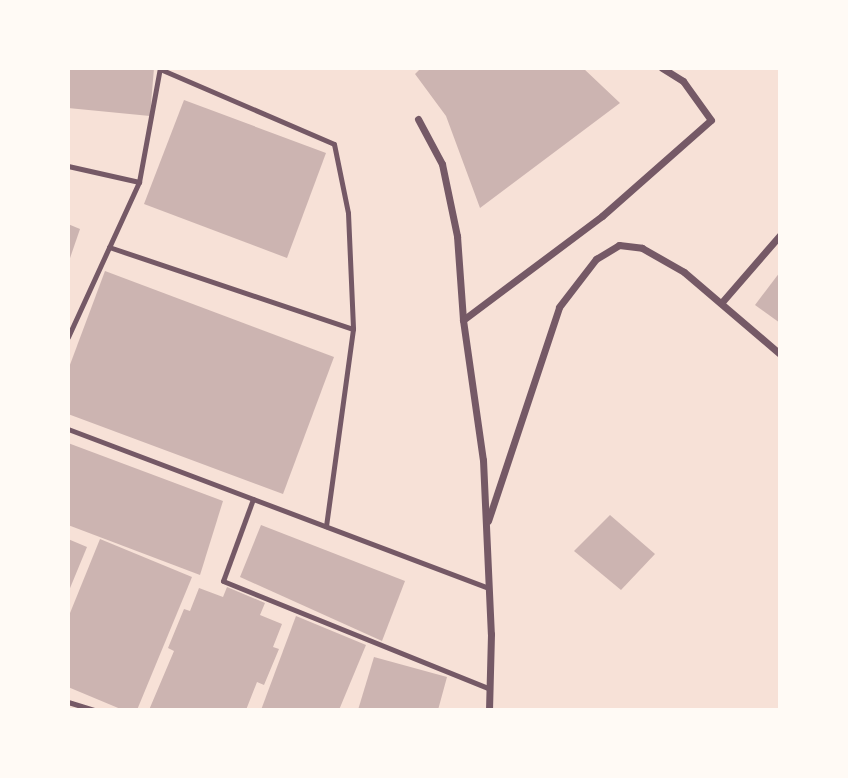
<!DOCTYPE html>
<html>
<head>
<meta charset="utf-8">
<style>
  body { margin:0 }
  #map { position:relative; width:848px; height:778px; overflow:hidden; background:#f7e1d7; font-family:"Archivo Narrow",sans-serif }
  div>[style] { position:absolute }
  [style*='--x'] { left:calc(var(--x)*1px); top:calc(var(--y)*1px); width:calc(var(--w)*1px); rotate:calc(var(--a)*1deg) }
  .building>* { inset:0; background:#ccb4b1 }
  .service>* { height:5px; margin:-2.5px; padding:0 2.5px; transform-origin:2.5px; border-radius:2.5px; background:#755966 }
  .minor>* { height:7px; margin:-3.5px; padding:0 3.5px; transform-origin:3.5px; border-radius:3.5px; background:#755966 }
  span { translate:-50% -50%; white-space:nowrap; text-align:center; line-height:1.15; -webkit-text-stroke:5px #fffaf5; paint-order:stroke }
  .frame { position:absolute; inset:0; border:70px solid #fffaf5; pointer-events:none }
</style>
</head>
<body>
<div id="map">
  <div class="building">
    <div style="clip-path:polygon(68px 68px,154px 68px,150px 116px,68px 108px)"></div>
    <div style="clip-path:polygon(421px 68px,583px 68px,620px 103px,480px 208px,446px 116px,415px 74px)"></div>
    <div style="clip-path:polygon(184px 100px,326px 153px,287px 258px,144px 204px)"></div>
    <div style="clip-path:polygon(68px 224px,80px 229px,69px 261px,68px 261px)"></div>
    <div style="clip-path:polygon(105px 271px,334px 357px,283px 494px,68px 414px,68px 370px)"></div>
    <div style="clip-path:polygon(780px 272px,780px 323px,755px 305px)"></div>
    <div style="clip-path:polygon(68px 443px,223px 501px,200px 575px,68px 525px)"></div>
    <div style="clip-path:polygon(610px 515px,655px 554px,621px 590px,574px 551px)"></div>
    <div style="clip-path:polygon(261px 525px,405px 581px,382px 641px,240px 577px)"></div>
    <div style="clip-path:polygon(68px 539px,87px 547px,68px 593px)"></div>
    <div style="clip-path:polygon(100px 539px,192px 577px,137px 710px,123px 710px,68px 687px,68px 618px)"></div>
    <div style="clip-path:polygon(227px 587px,265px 603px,260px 615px,282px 624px,273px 647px,279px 649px,264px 685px,257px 682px,246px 710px,149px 710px,174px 651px,168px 648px,184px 609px,190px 611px,199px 588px,223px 597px)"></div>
    <div style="clip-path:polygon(296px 616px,366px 645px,339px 710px,261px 710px)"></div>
    <div style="clip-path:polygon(374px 657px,447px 677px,438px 710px,358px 710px)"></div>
  </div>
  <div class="service">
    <div style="--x:160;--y:69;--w:189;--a:23.3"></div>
    <div style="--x:334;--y:144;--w:70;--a:78.5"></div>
    <div style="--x:348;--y:213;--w:116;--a:87.5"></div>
    <div style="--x:353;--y:329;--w:199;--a:97.8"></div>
    <div style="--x:68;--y:166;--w:73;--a:12.7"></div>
    <div style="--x:139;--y:182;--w:116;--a:-79.6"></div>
    <div style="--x:109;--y:247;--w:257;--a:18.6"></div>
    <div style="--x:68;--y:337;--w:170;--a:-65.4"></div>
    <div style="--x:68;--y:429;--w:450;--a:20.7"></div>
    <div style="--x:253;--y:499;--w:87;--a:110.1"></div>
    <div style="--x:223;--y:581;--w:288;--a:22"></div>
    <div style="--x:68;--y:702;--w:27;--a:17"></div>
  </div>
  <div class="minor">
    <div style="--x:418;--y:119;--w:51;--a:61.9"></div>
    <div style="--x:442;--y:164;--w:74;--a:78.2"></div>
    <div style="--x:457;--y:236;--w:84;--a:85.9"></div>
    <div style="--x:463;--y:320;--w:141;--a:81.9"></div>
    <div style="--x:483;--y:460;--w:174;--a:87.4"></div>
    <div style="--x:491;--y:634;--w:76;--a:91.5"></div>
    <div style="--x:722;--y:302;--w:89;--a:-49.1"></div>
    <div style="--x:463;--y:320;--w:174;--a:-36.8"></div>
    <div style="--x:602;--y:216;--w:145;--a:-41.4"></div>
    <div style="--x:711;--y:120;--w:48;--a:-125.7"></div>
    <div style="--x:683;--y:81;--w:25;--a:-148"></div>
    <div style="--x:488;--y:521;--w:225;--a:-71.6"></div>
    <div style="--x:559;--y:307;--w:61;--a:-52.4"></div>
    <div style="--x:596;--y:259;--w:27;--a:-31"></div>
    <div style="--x:619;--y:245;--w:23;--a:7"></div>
    <div style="--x:642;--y:248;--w:48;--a:29.7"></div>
    <div style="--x:684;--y:272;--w:126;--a:40.5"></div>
  </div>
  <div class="frame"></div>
</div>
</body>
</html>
